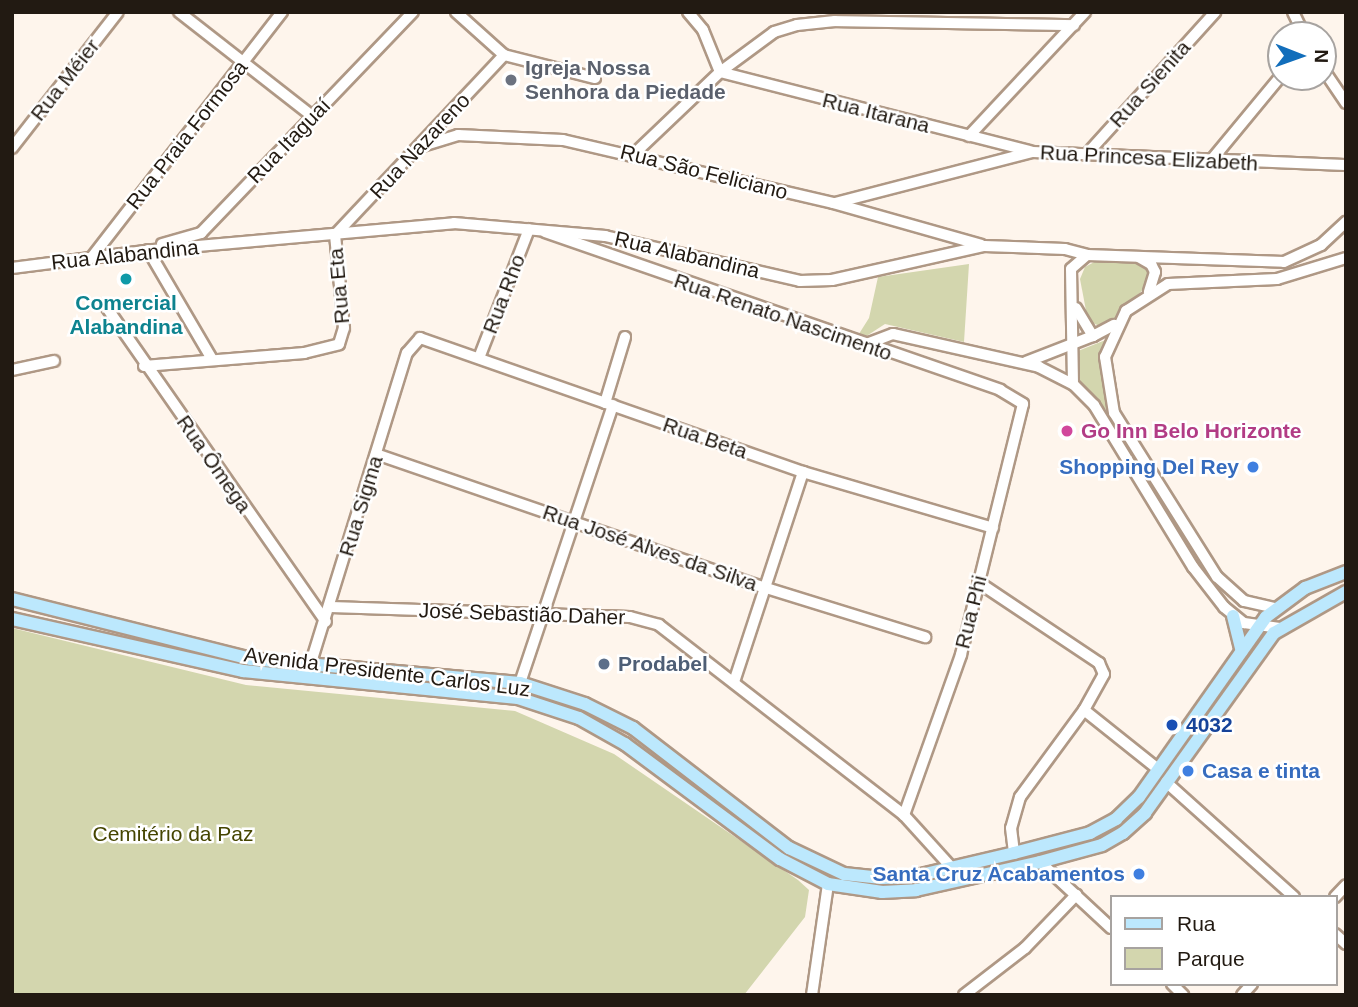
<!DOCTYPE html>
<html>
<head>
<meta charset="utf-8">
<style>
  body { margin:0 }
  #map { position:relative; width:1358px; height:1007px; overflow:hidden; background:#fef5ec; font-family:Helvetica,sans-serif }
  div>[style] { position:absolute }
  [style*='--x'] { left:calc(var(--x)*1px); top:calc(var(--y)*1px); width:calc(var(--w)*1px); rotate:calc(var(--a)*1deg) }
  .green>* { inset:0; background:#d3d6ae }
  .roads { filter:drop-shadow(2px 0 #af9885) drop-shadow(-2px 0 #af9885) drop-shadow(0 2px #af9885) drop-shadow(0 -2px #af9885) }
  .minor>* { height:10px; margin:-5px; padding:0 5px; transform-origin:5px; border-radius:5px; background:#fff }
  .major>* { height:12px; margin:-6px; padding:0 6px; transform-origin:6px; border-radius:6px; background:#bce8fd }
  .dots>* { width:19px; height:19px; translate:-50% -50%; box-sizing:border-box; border:4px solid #fff; border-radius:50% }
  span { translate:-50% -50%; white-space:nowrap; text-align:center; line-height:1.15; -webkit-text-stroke:5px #fff; paint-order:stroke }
  .worship-label { font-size:21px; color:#5b616d; font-weight:700 }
  .left { translate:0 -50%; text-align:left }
  .street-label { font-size:21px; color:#221a12 }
  .culture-label { font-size:21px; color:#0d838f; font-weight:700 }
  .hotel-label { font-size:21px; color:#b23c85; font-weight:700 }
  .shop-label { font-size:21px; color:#366cbe; font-weight:700 }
  .right { translate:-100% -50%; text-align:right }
  .service-label { font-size:21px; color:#4e5e75; font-weight:700 }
  .transit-label { font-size:21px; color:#164399; font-weight:700 }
  .park-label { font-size:21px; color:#454500 }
  .frame { position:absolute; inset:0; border:14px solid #221a12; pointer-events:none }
  .legend { position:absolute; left:1110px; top:895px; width:228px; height:91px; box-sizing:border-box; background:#fff; border:2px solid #a7a3a0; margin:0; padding:9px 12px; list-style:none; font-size:21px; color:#221a12 }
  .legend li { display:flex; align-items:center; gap:14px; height:35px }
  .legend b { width:35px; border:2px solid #a7a3a0 }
  .north { position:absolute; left:1267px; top:21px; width:70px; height:70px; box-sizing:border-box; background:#fff; border:2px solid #a7a3a0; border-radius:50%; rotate:91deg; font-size:19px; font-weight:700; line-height:28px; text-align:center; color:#221a12 }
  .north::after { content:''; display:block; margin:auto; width:24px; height:32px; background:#126ebb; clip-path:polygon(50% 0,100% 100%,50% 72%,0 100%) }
</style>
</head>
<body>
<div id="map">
  <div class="green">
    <div style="clip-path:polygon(1098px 260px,1145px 264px,1150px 271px,1150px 281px,1113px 325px,1102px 327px,1088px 321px,1080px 279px,1085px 267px)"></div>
    <div style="clip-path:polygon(969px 264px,964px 342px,885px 324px,865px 337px,857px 337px,869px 318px,878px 277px)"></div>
    <div style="clip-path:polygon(1108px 339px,1103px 362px,1109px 410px,1102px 408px,1078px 378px,1078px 351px)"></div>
    <div style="clip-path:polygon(12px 628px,246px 685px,515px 711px,614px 754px,798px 880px,809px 890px,805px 917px,744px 995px,12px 995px)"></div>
  </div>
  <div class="roads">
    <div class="minor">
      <div style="--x:179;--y:12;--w:169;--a:38"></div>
      <div style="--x:456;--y:12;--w:64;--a:41.9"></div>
      <div style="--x:504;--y:55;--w:94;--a:14.2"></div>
      <div style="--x:688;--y:12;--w:23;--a:50"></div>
      <div style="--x:703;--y:30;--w:45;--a:68"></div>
      <div style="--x:720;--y:72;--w:319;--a:14.3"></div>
      <div style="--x:1293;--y:12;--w:25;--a:64"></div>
      <div style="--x:1323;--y:69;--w:41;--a:55.9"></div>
      <div style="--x:969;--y:136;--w:170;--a:-46.9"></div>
      <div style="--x:419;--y:147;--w:41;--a:-17.1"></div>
      <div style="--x:458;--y:135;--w:105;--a:2.7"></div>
      <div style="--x:563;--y:140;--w:277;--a:13.1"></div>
      <div style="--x:833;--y:203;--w:154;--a:15.8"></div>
      <div style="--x:12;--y:148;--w:172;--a:-52.1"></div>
      <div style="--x:634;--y:154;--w:119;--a:-43.6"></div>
      <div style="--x:720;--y:72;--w:67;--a:-36.5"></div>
      <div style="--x:774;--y:32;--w:24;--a:-17"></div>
      <div style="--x:797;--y:25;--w:38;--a:-6"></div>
      <div style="--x:835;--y:21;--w:239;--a:1"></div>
      <div style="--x:1086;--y:155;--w:193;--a:-47.9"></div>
      <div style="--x:1209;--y:163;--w:113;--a:-50.4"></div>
      <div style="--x:835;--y:203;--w:203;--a:-14.5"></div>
      <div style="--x:1032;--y:152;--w:314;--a:2.4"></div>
      <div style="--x:545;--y:232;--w:482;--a:19.1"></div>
      <div style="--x:1000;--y:390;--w:27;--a:31"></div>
      <div style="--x:1023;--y:404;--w:259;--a:103.9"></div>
      <div style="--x:961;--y:655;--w:170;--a:109.6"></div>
      <div style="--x:162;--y:244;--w:41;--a:-15.8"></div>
      <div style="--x:201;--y:233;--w:306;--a:-46.2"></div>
      <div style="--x:148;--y:250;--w:126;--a:59.6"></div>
      <div style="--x:1087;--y:255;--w:21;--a:139"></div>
      <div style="--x:1071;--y:269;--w:115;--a:89"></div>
      <div style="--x:1073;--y:384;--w:30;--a:45"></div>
      <div style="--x:1094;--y:405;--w:190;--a:58.6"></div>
      <div style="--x:1193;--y:567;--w:51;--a:52.2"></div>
      <div style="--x:1224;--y:607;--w:26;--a:39"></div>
      <div style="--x:1244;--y:623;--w:36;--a:8"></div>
      <div style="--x:92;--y:257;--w:310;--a:-52.2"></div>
      <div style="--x:1140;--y:258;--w:13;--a:29"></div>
      <div style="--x:1151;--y:264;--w:9;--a:63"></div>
      <div style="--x:1155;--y:272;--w:21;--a:107"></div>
      <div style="--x:12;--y:268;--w:142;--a:-7.3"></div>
      <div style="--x:153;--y:250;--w:302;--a:-5.1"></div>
      <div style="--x:454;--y:223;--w:152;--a:4.9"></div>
      <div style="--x:605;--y:236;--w:200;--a:13"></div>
      <div style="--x:800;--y:281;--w:32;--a:-2"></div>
      <div style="--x:832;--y:280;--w:156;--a:-12.6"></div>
      <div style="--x:984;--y:246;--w:81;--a:2.1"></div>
      <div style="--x:1065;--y:249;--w:23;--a:15"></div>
      <div style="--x:1087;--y:255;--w:197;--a:2"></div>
      <div style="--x:1284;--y:262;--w:41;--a:-24.7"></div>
      <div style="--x:1321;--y:245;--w:34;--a:-43"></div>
      <div style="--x:105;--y:305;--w:386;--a:55.1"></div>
      <div style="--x:1076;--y:308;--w:33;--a:59"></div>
      <div style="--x:1093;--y:336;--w:24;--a:-28"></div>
      <div style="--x:864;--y:345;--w:31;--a:-21"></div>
      <div style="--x:893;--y:334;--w:150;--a:12.7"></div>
      <div style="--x:1039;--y:367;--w:38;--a:27"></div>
      <div style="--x:479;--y:358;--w:138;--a:-68.8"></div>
      <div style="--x:1026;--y:362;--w:72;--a:-21.2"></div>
      <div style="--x:144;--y:366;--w:161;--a:-4.6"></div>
      <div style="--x:304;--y:353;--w:36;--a:-14"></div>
      <div style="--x:339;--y:344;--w:17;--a:-73"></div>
      <div style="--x:344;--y:328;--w:93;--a:-95.5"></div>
      <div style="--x:335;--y:235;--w:247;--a:-46.8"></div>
      <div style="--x:12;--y:370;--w:43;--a:-12.1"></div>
      <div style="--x:605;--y:403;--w:69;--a:-73.1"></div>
      <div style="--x:376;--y:454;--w:409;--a:19"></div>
      <div style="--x:763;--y:587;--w:170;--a:17.2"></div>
      <div style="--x:978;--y:582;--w:146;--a:33.8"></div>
      <div style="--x:1099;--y:663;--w:12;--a:66"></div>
      <div style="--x:1104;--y:674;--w:41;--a:119.1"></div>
      <div style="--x:1084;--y:710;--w:108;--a:126.3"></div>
      <div style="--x:1020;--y:797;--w:32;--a:106"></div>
      <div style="--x:1011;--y:828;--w:25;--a:83"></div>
      <div style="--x:331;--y:607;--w:299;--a:1.9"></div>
      <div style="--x:630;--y:617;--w:30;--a:15"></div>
      <div style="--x:659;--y:625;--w:310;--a:37.8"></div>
      <div style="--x:904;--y:815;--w:72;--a:47.8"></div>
      <div style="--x:1275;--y:608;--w:32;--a:-167"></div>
      <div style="--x:1244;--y:601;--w:36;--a:-138"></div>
      <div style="--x:1217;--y:577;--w:194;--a:-122.1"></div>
      <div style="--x:1114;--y:413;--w:57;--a:-99.1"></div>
      <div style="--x:1105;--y:357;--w:51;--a:-65.5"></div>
      <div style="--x:1126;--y:311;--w:50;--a:-32.7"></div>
      <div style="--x:1168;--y:284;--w:109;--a:-2.6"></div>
      <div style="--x:1277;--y:279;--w:72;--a:-16.9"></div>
      <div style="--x:309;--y:669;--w:331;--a:-72.8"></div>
      <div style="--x:407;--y:353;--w:20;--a:-49"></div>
      <div style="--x:420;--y:338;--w:406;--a:19.3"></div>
      <div style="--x:803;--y:472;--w:198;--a:16.4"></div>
      <div style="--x:734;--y:682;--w:221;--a:-71.8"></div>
      <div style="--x:520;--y:683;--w:293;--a:-71.5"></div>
      <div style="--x:1084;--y:710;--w:95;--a:38.6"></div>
      <div style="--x:1166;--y:782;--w:172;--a:41.9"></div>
      <div style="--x:1040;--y:862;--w:97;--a:42.9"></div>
      <div style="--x:1335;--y:897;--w:16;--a:-47"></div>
      <div style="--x:1335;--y:934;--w:15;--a:42"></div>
      <div style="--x:1172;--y:984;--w:16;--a:45"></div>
      <div style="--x:812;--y:995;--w:112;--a:-81.8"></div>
      <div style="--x:964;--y:995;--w:77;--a:-37.6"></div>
      <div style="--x:1025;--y:948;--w:74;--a:-46.1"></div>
      <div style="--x:1242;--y:995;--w:15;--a:-48"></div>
    </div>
    <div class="major">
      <div style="--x:12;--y:599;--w:246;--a:14.1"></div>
      <div style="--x:251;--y:659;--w:270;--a:5.1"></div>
      <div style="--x:520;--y:683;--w:68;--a:17.9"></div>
      <div style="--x:585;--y:704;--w:54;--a:26.6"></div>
      <div style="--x:633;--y:728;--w:197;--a:37.6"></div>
      <div style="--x:789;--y:848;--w:61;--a:25.3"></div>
      <div style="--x:844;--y:874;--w:38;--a:6"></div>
      <div style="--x:882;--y:878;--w:30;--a:-2"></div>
      <div style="--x:912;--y:877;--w:105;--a:-13.2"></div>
      <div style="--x:1014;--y:853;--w:79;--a:-14.7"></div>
      <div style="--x:1090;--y:833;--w:30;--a:-28"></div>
      <div style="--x:1116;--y:819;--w:32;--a:-44"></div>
      <div style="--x:1139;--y:797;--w:220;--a:-54.8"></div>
      <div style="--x:1266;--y:617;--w:49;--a:-36.6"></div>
      <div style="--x:1305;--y:588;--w:44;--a:-21.3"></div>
      <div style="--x:1233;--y:616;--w:36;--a:76"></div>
      <div style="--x:12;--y:619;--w:237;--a:12.7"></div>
      <div style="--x:243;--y:671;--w:276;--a:5.6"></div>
      <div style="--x:518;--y:698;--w:64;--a:18.2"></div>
      <div style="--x:579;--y:718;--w:53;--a:29.5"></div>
      <div style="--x:625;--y:744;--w:193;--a:36.6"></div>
      <div style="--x:780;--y:859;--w:54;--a:27.5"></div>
      <div style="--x:828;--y:884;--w:55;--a:8.4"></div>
      <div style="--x:882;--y:892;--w:34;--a:-3"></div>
      <div style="--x:916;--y:890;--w:127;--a:-12.7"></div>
      <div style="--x:1040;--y:862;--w:64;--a:-15.3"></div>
      <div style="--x:1102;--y:845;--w:24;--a:-30"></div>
      <div style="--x:1123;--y:833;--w:30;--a:-42"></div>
      <div style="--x:1145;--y:813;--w:221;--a:-54.4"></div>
      <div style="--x:1274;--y:633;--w:83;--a:-29.7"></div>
    </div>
  </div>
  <div class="dots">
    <div style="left:511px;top:80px;background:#6b7280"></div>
    <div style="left:126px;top:279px;background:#0f9aa8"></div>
    <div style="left:1067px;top:431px;background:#d1479c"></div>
    <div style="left:1253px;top:467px;background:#3f7fe0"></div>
    <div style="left:604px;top:664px;background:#5c6f8a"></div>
    <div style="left:1172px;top:725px;background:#1a4fb4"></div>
    <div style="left:1188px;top:771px;background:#3f7fe0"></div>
    <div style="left:1139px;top:874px;background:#3f7fe0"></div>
  </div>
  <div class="worship-label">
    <span class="left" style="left:525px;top:80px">Igreja Nossa<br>Senhora da Piedade</span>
  </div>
  <div class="street-label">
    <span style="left:65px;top:80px;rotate:-52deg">Rua Méier</span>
    <span style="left:1150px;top:84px;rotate:-48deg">Rua Sienita</span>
    <span style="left:876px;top:113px;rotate:14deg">Rua Itarana</span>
    <span style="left:187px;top:135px;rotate:-52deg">Rua Praia Formosa</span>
    <span style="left:289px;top:141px;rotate:-46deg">Rua Itaguaí</span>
    <span style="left:420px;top:146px;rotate:-47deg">Rua Nazareno</span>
    <span style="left:1149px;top:158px;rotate:3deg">Rua Princesa Elizabeth</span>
    <span style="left:704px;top:172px;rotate:14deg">Rua São Feliciano</span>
    <span style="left:125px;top:255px;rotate:-6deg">Rua Alabandina</span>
    <span style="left:687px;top:255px;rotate:13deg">Rua Alabandina</span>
    <span style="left:339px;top:286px;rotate:-95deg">Rua Eta</span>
    <span style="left:504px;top:294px;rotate:-69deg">Rua Rho</span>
    <span style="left:783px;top:317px;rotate:19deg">Rua Renato Nascimento</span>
    <span style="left:705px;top:438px;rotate:19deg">Rua Beta</span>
    <span style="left:214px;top:464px;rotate:55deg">Rua Ômega</span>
    <span style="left:361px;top:506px;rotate:-73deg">Rua Sigma</span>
    <span style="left:650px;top:548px;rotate:19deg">Rua José Alves da Silva</span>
    <span style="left:971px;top:612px;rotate:-76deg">Rua Phi</span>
    <span style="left:522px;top:614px;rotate:2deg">José Sebastião Daher</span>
    <span style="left:387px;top:672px;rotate:7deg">Avenida Presidente Carlos Luz</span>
  </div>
  <div class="culture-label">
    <span style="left:126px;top:315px">Comercial<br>Alabandina</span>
  </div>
  <div class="hotel-label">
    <span class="left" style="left:1081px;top:431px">Go Inn Belo Horizonte</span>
  </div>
  <div class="shop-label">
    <span class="right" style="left:1239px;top:467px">Shopping Del Rey</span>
    <span class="left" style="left:1202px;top:771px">Casa e tinta</span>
    <span class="right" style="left:1125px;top:874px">Santa Cruz Acabamentos</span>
  </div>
  <div class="service-label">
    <span class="left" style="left:618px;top:664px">Prodabel</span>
  </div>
  <div class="transit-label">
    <span class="left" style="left:1186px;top:725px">4032</span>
  </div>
  <div class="park-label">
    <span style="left:173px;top:834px">Cemitério da Paz</span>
  </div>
  <div class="frame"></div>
  <ul class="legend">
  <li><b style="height:9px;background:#bce8fd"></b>Rua</li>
  <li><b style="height:19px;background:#d3d6ae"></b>Parque</li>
  </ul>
  <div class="north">N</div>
</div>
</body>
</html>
